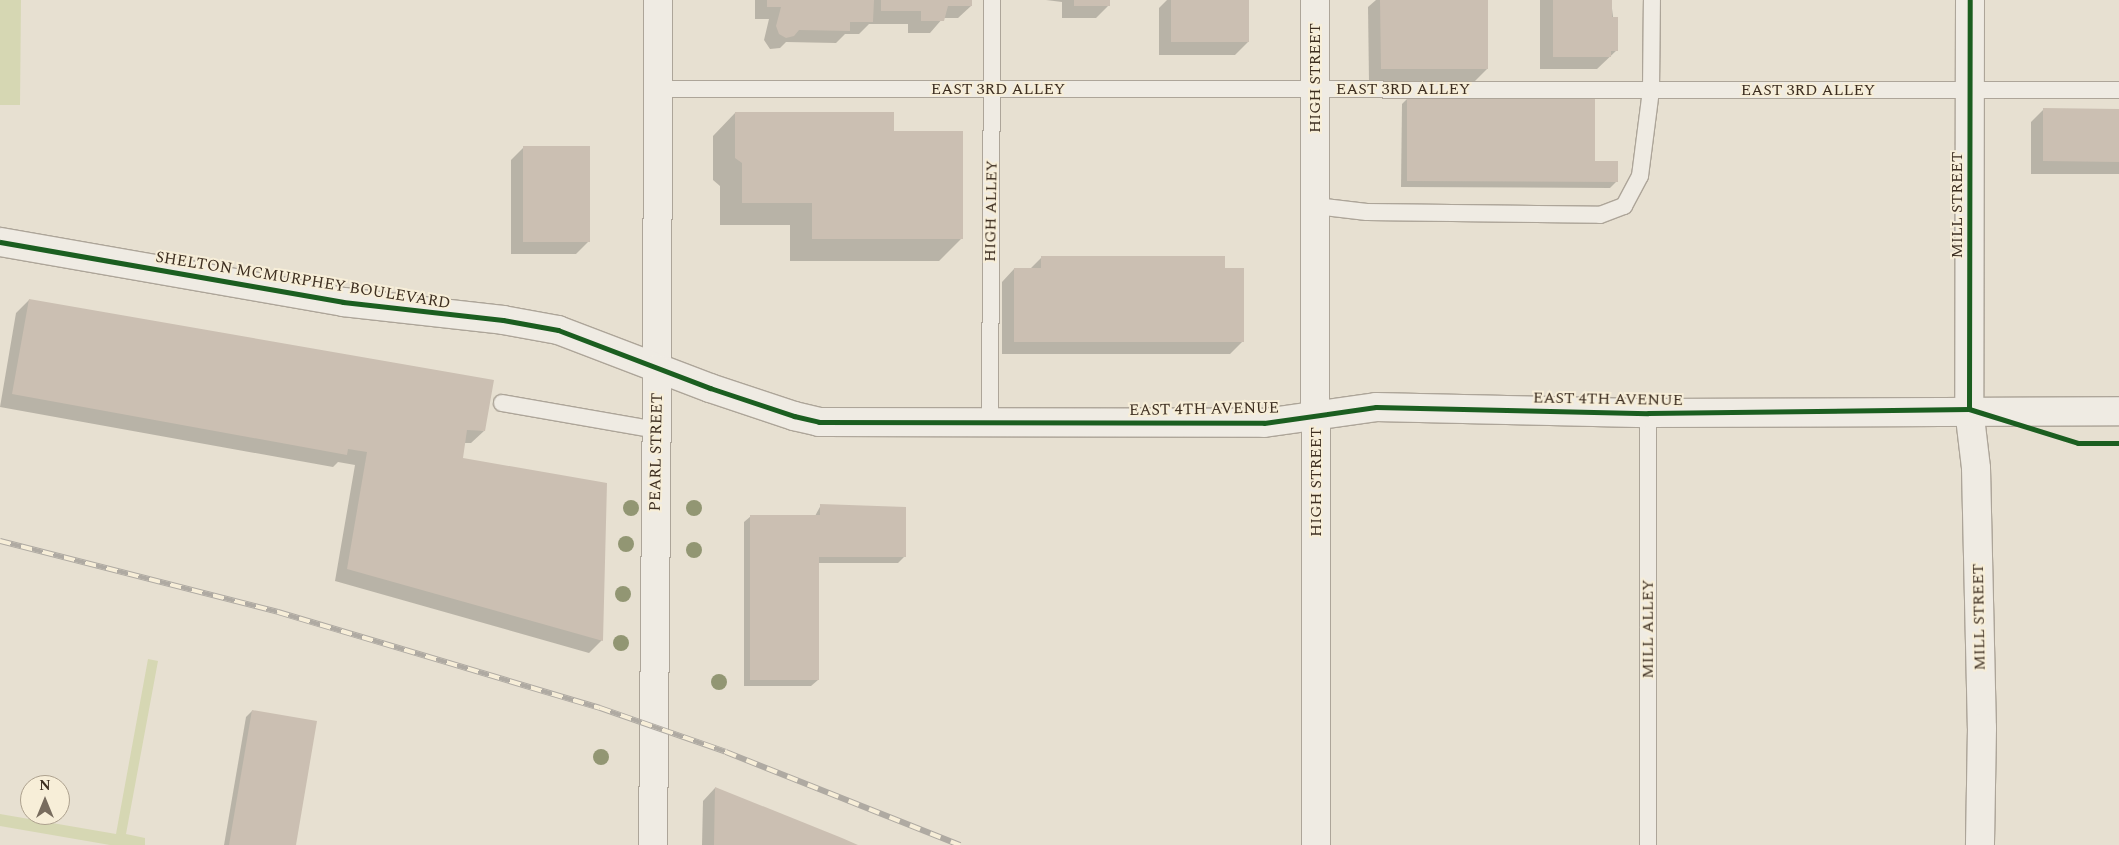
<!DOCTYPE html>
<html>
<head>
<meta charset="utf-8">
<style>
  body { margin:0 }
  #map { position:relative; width:2119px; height:845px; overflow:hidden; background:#e7e0d1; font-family:Spectral,serif }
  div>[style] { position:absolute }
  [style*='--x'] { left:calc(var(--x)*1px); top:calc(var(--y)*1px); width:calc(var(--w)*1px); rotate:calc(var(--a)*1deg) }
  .green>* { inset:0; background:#d6d7b3 }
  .shadow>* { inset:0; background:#0003 }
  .building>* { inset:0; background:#cbbfb2 }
  .roads { filter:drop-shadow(1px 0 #ada599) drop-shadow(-1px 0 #ada599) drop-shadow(0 1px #ada599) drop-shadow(0 -1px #ada599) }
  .service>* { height:16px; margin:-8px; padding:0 8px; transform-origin:8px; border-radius:8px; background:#efebe3 }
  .minor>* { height:28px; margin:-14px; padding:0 14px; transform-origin:14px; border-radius:14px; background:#efebe3 }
  .tertiary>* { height:28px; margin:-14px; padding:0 14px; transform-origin:14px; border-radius:14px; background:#efebe3 }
  .rail>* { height:5.5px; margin-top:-2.75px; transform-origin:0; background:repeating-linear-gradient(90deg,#f7eed8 0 11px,#afaaa2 0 22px); box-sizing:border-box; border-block:1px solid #afaaa2 }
  .cycleway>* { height:5px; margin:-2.5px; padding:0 2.5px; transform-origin:2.5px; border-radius:2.5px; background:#1b5e20 }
  .trees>* { width:16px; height:16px; margin:-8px; border-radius:50%; background:#929673 }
  span { translate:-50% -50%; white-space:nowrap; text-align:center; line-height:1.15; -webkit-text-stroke:4px #f7eed8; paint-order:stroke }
  .street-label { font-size:16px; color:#3d2e20 }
  .north { position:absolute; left:20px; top:775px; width:50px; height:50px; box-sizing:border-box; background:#f7eed8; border:1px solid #ada18e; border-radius:50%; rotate:0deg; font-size:14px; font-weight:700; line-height:20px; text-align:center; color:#3d2e20 }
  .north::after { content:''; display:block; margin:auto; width:18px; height:22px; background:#786c5e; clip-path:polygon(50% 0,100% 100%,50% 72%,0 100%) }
</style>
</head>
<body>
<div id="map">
  <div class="green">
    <div style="clip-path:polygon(0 0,21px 0,20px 105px,0 105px)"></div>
    <div style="clip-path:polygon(148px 659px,158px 661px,126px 834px,145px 838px,145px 845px,110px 845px,0 826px,0 814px,116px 834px)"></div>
  </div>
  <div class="shadow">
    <div style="clip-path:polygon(755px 0,971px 0,971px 6px,958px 18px,943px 18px,930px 33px,908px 33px,908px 24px,869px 24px,859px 34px,845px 34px,836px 43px,786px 42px,780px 48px,770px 49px,764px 40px,769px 19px,755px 19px)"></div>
    <div style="clip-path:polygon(1046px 0,1108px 0,1108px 6px,1096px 18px,1062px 18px,1062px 2px)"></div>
    <div style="clip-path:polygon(1167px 0,1248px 0,1248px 42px,1235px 55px,1159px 55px,1159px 8px)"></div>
    <div style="clip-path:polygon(1376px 0,1487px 0,1487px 69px,1474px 82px,1369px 82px,1368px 7px)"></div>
    <div style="clip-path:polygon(1540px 0,1611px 0,1617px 50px,1597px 69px,1540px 69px)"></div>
    <div style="clip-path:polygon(1408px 98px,1594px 162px,1616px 182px,1610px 188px,1401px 187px,1402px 104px)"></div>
    <div style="clip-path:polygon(2044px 109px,2119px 110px,2119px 174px,2031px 174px,2031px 122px)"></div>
    <div style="clip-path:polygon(735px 113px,893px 132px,962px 238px,939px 261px,790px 261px,790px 225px,720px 225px,720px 186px,713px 180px,713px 136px)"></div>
    <div style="clip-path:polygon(524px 147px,589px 241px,576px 254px,511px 254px,511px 160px)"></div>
    <div style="clip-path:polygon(1041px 258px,1224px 270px,1243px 341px,1230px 354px,1002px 354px,1002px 282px,1014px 269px,1030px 269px)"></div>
    <div style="clip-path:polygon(29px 300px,484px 431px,471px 443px,464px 443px,461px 459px,602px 640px,589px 653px,335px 581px,355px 465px,338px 462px,333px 467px,0 407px,16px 313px)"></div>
    <div style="clip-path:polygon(821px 505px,904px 557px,898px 563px,818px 563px,818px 680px,811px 686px,744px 686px,744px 522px,751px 516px,815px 516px)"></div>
    <div style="clip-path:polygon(252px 711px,295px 845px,224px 845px,246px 717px)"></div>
    <div style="clip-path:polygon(715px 788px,854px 845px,702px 845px,703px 801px)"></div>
  </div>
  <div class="building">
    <div style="clip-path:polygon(767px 0,874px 0,873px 22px,850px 22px,850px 31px,799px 30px,794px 36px,786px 38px,779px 34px,776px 26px,781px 7px,767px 7px)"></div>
    <div style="clip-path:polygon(881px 0,972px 0,972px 6px,948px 6px,944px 21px,921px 21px,921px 11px,881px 11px)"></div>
    <div style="clip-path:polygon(1074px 0,1110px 0,1110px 6px,1074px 6px)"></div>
    <div style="clip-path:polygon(1171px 0,1249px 0,1249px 42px,1171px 42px)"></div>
    <div style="clip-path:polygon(1380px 0,1488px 0,1488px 69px,1381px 69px)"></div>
    <div style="clip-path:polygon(1553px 0,1612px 0,1612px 17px,1618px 17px,1618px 51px,1611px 51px,1611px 57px,1553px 57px)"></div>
    <div style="clip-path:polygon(1407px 97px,1595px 97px,1595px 161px,1618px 161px,1618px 182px,1407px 181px)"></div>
    <div style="clip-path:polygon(2043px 108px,2119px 109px,2119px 162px,2043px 161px)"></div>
    <div style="clip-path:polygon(735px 112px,894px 112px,894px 131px,963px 131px,963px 239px,812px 239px,812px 203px,742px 203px,742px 163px,735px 158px)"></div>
    <div style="clip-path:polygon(523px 146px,590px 146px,590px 242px,523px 242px)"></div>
    <div style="clip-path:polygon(1041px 256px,1225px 256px,1225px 268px,1244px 268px,1244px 342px,1014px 342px,1014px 268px,1041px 268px)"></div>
    <div style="clip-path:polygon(29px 299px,494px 380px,485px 431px,467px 430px,463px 458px,607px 483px,603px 641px,347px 569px,367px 452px,348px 449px,347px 455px,12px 394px)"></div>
    <div style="clip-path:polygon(820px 504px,906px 507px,906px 557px,819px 557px,819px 680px,750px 680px,750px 515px,820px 515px)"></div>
    <div style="clip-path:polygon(252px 710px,317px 721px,296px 845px,229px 845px)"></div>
    <div style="clip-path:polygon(715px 787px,842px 838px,858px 845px,714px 845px)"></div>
  </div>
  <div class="roads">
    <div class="service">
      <div style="--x:658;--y:89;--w:1461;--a:0.04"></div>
      <div style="--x:1316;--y:206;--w:51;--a:6.7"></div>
      <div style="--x:1367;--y:212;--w:233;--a:0.7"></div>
      <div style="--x:1600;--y:215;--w:26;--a:-21"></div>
      <div style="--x:1624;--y:206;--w:34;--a:-62"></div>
      <div style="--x:1640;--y:176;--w:87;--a:-82.7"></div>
      <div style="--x:1651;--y:90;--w:90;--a:-89.4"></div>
      <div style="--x:502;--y:403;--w:157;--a:9.9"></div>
      <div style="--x:1648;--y:413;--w:432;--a:90"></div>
      <div style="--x:990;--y:422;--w:422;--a:-89.7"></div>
    </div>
    <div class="minor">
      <div style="--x:1970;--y:0;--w:409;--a:90.1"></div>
      <div style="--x:1969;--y:409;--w:59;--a:83.2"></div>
      <div style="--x:1976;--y:468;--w:260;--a:88.7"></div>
      <div style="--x:1982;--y:728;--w:117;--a:91"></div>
      <div style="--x:657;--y:369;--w:369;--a:-89.8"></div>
    </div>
    <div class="tertiary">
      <div style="--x:1315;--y:0;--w:845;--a:89.93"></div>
      <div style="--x:0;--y:242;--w:348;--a:9.9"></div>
      <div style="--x:343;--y:302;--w:161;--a:6.4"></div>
      <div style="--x:503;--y:320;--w:56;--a:10.3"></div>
      <div style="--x:558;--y:330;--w:163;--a:20.9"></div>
      <div style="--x:710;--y:388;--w:89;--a:18.4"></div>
      <div style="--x:794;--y:416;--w:26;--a:13"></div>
      <div style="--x:819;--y:422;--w:445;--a:0.1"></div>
      <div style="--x:1264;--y:423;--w:113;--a:-8.1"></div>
      <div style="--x:1376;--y:407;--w:272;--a:1.3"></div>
      <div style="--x:1648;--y:413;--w:471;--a:-0.2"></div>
      <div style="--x:653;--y:845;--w:476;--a:-89.5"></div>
    </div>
  </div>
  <div class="rail">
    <div style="--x:0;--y:541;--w:287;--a:14.3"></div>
    <div style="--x:278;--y:612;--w:336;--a:16.6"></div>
    <div style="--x:600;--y:708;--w:133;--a:19.2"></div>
    <div style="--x:726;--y:752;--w:252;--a:21.7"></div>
  </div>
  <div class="cycleway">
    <div style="--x:0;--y:242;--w:348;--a:9.9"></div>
    <div style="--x:343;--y:302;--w:161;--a:6.4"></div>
    <div style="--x:503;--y:320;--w:56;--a:10.3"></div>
    <div style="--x:558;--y:330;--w:163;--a:20.9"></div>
    <div style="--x:710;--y:388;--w:89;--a:18.4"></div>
    <div style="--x:794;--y:416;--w:26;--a:13"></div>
    <div style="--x:819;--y:422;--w:445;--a:0.1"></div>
    <div style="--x:1264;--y:423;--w:113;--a:-8.1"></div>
    <div style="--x:1376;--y:407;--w:272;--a:1.3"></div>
    <div style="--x:1648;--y:413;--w:321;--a:-0.7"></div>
    <div style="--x:1969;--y:409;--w:114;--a:17.3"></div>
    <div style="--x:2078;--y:443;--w:41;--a:0"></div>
    <div style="--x:1969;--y:409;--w:409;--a:-89.9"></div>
  </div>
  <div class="trees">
    <div style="left:631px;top:508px"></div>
    <div style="left:694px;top:508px"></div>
    <div style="left:626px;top:544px"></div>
    <div style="left:694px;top:550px"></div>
    <div style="left:623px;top:594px"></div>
    <div style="left:621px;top:643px"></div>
    <div style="left:719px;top:682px"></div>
    <div style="left:601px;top:757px"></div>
  </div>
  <div class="street-label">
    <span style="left:1315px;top:78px;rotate:-90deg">HIGH STREET</span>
    <span style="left:998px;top:89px">EAST 3RD ALLEY</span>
    <span style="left:1403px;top:89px">EAST 3RD ALLEY</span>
    <span style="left:1808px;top:90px">EAST 3RD ALLEY</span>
    <span style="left:1957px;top:205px;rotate:-90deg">MILL STREET</span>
    <span style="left:991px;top:211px;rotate:-89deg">HIGH ALLEY</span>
    <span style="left:303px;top:280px;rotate:9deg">SHELTON MCMURPHEY BOULEVARD</span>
    <span style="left:1608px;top:399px;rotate:1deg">EAST 4TH AVENUE</span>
    <span style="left:1204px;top:409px;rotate:-1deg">EAST 4TH AVENUE</span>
    <span style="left:656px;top:452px;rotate:-89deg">PEARL STREET</span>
    <span style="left:1316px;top:482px;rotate:-90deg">HIGH STREET</span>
    <span style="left:1979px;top:617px;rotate:-91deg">MILL STREET</span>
    <span style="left:1648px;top:629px;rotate:-90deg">MILL ALLEY</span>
  </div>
  <div class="north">N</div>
</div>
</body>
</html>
